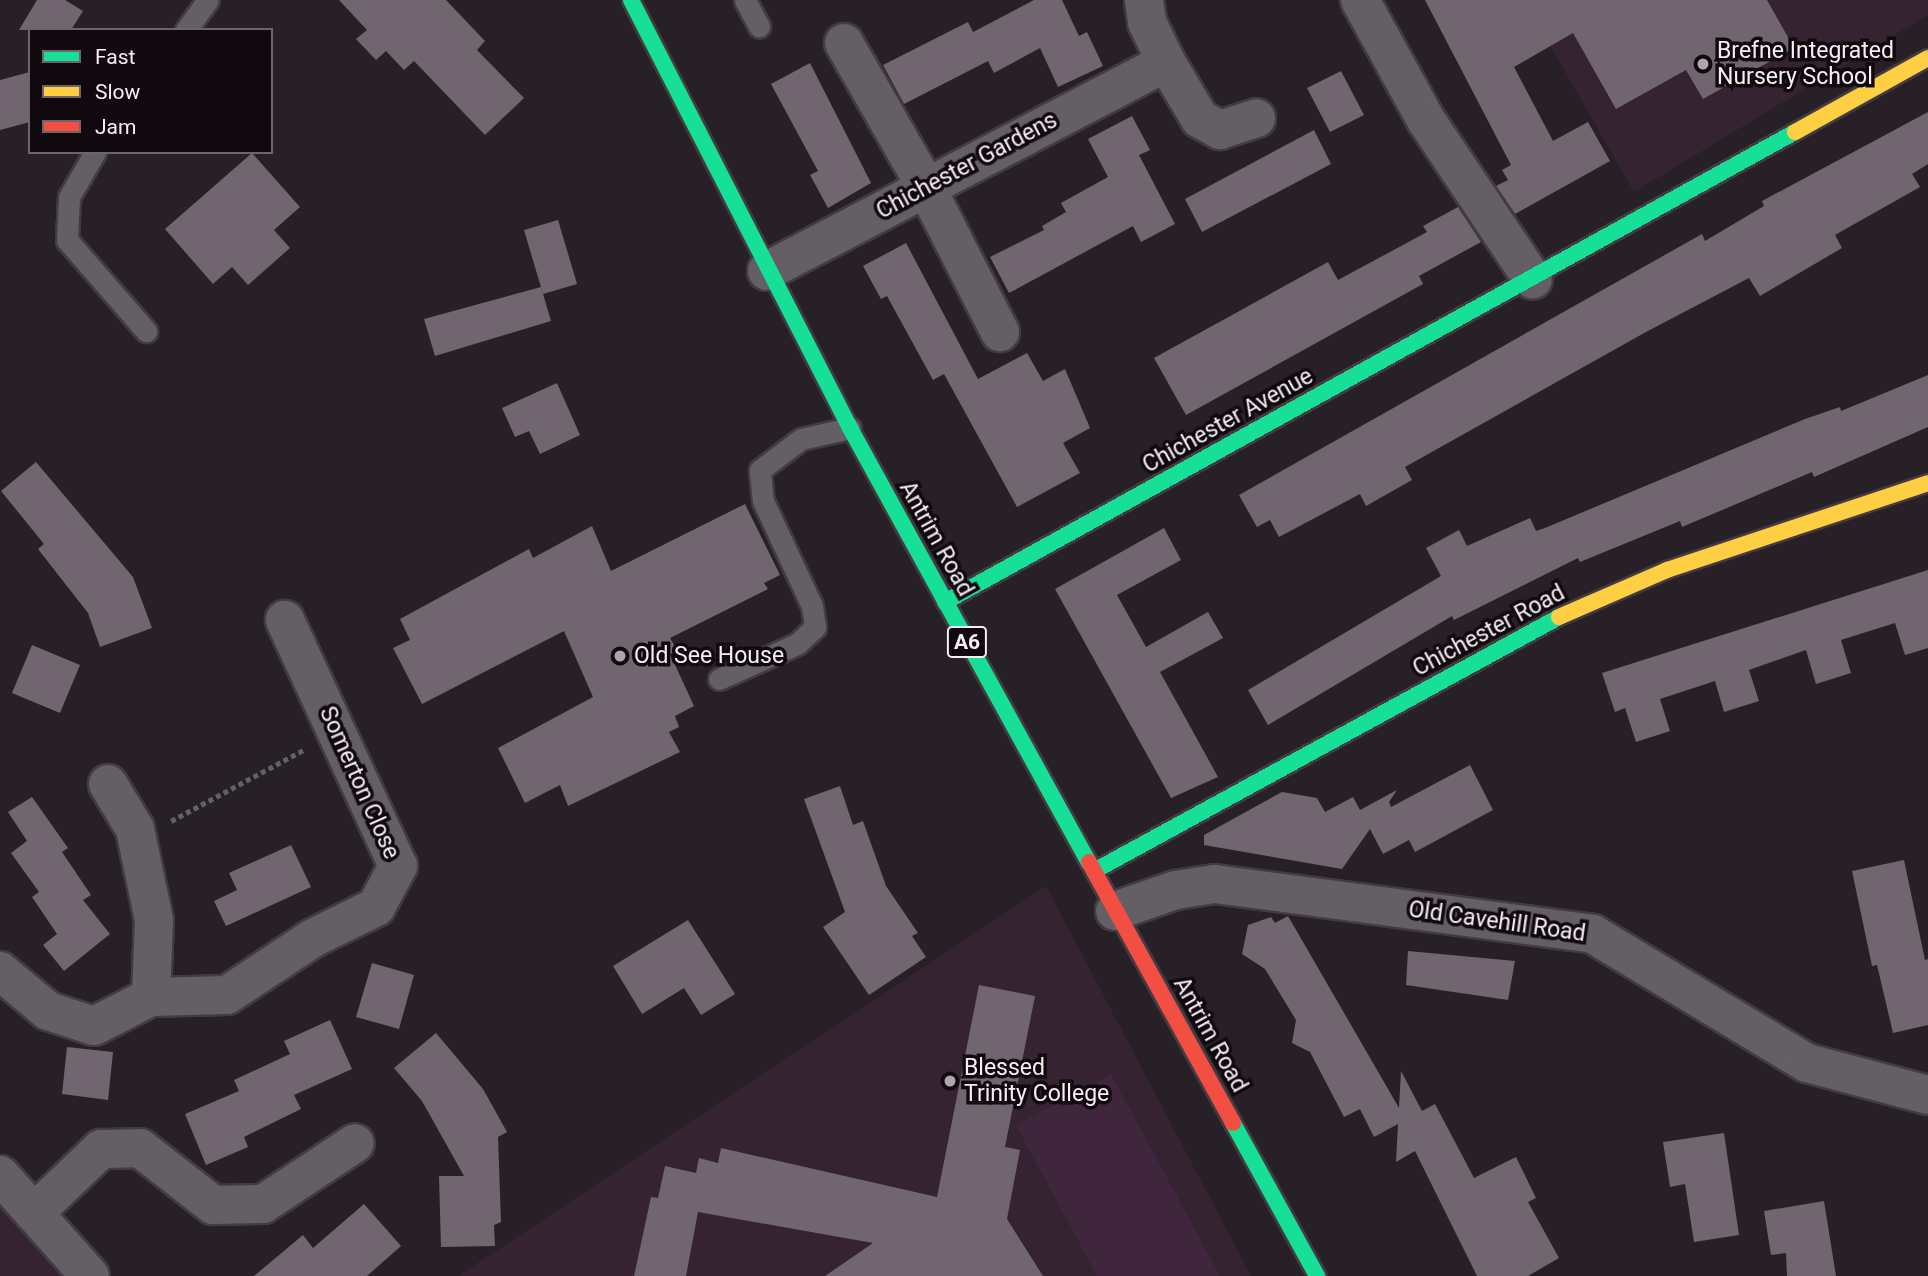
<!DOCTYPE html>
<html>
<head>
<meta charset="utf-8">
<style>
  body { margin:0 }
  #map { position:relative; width:1928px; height:1276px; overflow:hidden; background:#282027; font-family:Roboto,sans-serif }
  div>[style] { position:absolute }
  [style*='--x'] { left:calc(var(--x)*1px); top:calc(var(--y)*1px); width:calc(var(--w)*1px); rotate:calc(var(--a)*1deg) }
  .built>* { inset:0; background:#352332 }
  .green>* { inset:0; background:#3f263d }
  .building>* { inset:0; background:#716670 }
  .path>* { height:4.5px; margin-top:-2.25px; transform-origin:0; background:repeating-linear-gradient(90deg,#656064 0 5px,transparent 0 8.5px) }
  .roads { filter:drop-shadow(2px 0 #433b41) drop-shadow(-2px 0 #433b41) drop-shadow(0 2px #433b41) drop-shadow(0 -2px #433b41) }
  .lane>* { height:21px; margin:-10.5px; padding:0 10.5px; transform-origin:10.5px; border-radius:10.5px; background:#645f64 }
  .street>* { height:38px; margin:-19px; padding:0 19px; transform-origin:19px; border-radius:19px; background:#645f64 }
  .fast>* { height:16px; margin:-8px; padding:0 8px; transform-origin:8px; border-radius:8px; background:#16e098 }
  .slow>* { height:16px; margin:-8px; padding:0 8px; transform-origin:8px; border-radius:8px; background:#ffcf43 }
  .jam>* { height:16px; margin:-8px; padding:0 8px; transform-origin:8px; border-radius:8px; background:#f24e42 }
  .dots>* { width:19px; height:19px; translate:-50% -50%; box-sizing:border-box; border:4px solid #100a0f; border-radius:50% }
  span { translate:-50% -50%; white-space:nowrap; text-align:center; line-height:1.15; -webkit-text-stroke:7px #100a0f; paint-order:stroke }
  .shield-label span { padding:2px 5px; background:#100a0f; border:2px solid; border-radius:5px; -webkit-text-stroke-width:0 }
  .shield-label { font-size:21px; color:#f7edf5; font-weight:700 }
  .poi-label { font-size:23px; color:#f7edf5 }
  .left { translate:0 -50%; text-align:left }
  .street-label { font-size:23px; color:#f7edf5 }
  .legend { position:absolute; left:28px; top:28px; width:245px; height:126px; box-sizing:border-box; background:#100a0f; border:2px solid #6c656b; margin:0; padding:9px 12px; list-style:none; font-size:21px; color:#f7edf5 }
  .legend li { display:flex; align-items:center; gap:14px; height:35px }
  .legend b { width:35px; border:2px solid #6c656b }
</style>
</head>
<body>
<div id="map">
  <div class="built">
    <div style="clip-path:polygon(1524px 0,1928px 0,1928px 15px,1634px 192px)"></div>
    <div style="clip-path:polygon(1046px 886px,1251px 1276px,458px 1276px)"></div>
    <div style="clip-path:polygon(0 1198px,69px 1276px,0 1276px)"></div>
  </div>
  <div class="green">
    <div style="clip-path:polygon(1111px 1074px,1220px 1276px,1097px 1276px,1016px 1125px)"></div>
  </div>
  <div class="building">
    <div style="clip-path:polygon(37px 0,65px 0,83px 11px,71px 30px,19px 30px)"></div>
    <div style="clip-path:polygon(339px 0,446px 0,485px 41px,477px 50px,524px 98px,485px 135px,414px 61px,404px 70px,386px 51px,376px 60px,356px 39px,367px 30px)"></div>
    <div style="clip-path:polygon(1034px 0,1062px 0,1079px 36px,1087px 32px,1103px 66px,1058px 87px,1040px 48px,994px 73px,988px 61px,904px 104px,883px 65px,968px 22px,973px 32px)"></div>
    <div style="clip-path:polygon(1425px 0,1767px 0,1794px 48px,1703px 99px,1686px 70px,1616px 109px,1573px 33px,1514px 67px,1553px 141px,1588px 122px,1610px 161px,1515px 214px,1496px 186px,1508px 180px,1502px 170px,1511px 165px)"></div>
    <div style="clip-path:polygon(810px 63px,871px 183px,828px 208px,810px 175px,818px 171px,771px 84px)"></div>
    <div style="clip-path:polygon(1341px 71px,1364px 115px,1330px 132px,1307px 88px)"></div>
    <div style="clip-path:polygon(30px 72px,30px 122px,0 130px,0 80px)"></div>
    <div style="clip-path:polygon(1928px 112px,1928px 164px,1912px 174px,1920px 187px,1835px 235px,1842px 248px,1760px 296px,1749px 278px,1646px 332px,1405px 467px,1412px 480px,1366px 506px,1360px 494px,1279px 537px,1270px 520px,1257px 527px,1239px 495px,1702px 234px,1705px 241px,1764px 206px,1762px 201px)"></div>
    <div style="clip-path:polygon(1132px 116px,1150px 150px,1139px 155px,1175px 224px,1141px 242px,1133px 226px,1009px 293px,990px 257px,1044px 230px,1042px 226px,1066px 212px,1061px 203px,1108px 177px,1088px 139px)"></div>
    <div style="clip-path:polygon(1314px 130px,1331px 164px,1202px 232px,1185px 199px)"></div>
    <div style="clip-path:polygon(252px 153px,300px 207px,274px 230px,290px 248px,248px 285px,232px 267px,213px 284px,165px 229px)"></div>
    <div style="clip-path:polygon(1458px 207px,1481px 242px,1419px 276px,1423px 284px,1186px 415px,1154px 358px,1328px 262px,1338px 280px,1427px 232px,1423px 226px)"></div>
    <div style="clip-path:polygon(558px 220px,577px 284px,543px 294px,524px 230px)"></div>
    <div style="clip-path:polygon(906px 243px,978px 379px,1027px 353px,1043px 381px,1065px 369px,1090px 428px,1063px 443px,1080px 473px,1017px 507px,944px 374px,933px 380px,887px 296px,881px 299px,863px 266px)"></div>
    <div style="clip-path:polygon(541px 287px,551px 321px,435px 356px,424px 319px)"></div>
    <div style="clip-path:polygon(1928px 375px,1928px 427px,1814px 477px,1812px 472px,1682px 527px,1680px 521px,1580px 562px,1578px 558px,1454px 620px,1452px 616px,1268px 725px,1248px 690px,1441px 576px,1426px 548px,1459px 530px,1467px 546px,1530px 518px,1536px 531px,1545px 528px,1805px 419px,1840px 407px,1841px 411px)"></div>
    <div style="clip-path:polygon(557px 383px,580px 435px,540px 454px,529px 431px,515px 437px,502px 408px)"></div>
    <div style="clip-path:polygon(36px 462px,133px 577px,152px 628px,100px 647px,88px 613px,38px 549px,44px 544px,1px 491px)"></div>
    <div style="clip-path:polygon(745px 504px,780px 575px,764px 583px,768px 589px,670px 638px,677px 650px,670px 654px,694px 706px,675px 716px,679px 727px,669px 732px,680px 752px,568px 806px,560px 785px,525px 803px,498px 748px,593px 697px,564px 631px,422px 704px,393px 648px,410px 640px,400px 619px,529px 549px,533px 558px,592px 526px,611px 571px)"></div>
    <div style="clip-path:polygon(1164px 528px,1181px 560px,1117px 595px,1146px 647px,1208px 612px,1223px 638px,1160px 672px,1218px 777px,1171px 798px,1055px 589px)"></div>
    <div style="clip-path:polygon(1928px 570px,1928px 648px,1905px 655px,1895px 623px,1841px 640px,1851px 673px,1816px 684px,1806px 650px,1749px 670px,1759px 701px,1724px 712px,1715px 681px,1660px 699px,1670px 731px,1636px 742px,1625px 708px,1615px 712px,1602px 673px)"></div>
    <div style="clip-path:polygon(32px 645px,80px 665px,60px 713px,12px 693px)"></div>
    <div style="clip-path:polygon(1470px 765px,1493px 810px,1415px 852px,1409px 840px,1383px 854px,1370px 829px,1342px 869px,1204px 845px,1204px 835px,1282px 792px,1317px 798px,1325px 812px,1353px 797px,1360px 810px,1397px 790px,1389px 802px,1391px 807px)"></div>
    <div style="clip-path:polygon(840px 786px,853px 825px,863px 821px,886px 886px,918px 933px,912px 936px,926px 957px,869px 995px,823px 927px,845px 912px,804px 799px)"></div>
    <div style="clip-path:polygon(32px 797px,68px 848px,62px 852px,91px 895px,83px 900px,110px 934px,64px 971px,43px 945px,57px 934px,32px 897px,39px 892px,11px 853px,27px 841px,8px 812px)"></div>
    <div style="clip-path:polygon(291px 845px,311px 887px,226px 926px,214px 901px,237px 890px,229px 873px)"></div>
    <div style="clip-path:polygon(1904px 860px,1925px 960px,1928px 959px,1928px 1025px,1893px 1033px,1877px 965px,1872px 966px,1852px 871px)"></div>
    <div style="clip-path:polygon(1288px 916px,1399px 1108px,1401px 1071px,1422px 1111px,1435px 1104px,1474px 1178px,1516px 1157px,1536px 1198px,1528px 1202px,1559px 1258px,1528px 1276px,1477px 1276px,1415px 1151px,1396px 1162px,1398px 1124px,1374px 1137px,1360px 1109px,1344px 1117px,1310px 1052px,1292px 1043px,1296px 1020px,1265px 969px,1242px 954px,1248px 925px,1271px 917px,1275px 923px)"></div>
    <div style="clip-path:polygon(688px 920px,735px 994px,701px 1015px,684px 988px,642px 1014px,613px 966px)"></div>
    <div style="clip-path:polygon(1408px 951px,1515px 961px,1508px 1000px,1406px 985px)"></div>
    <div style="clip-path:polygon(372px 963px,414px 975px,399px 1029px,356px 1017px)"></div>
    <div style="clip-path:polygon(979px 985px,1035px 996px,1005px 1147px,1020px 1150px,1007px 1219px,1043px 1276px,825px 1276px,873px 1243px,698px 1212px,686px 1276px,634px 1276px,651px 1197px,658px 1198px,665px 1166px,696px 1173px,699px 1158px,718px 1163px,721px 1148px,937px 1197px)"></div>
    <div style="clip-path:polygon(330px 1020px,352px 1069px,294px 1095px,301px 1109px,244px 1137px,248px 1147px,206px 1165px,185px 1114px,239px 1091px,234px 1080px,290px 1054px,284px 1041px)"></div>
    <div style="clip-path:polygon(436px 1033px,483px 1089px,507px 1132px,498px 1137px,501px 1222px,494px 1225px,495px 1246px,441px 1247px,439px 1176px,464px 1176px,422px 1101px,394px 1068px)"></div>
    <div style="clip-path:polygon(67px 1047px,113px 1052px,108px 1100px,62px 1094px)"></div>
    <div style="clip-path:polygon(1724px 1133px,1739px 1235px,1694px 1242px,1685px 1184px,1670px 1187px,1663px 1142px)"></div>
    <div style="clip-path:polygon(1824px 1201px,1836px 1276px,1787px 1276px,1786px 1253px,1771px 1255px,1764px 1211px)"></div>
    <div style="clip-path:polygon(364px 1204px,401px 1246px,367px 1276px,254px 1276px,303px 1235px,313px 1248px)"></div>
  </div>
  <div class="path">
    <div style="--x:171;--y:821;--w:152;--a:-28.2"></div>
  </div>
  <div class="roads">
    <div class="lane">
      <div style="--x:745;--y:0;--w:30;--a:62"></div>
      <div style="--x:186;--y:30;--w:37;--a:-54"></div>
      <div style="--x:95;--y:152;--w:52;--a:120"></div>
      <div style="--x:69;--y:197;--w:43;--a:92.7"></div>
      <div style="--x:67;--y:240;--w:121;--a:49"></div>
      <div style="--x:719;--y:679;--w:85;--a:-24.2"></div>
      <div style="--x:797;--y:644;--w:25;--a:-43"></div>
      <div style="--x:815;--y:627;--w:21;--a:-98"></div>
      <div style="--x:812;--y:606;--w:116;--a:-115"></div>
      <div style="--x:763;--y:501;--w:31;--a:-96"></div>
      <div style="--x:760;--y:470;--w:51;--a:-37.1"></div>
      <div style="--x:801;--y:439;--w:50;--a:-12.7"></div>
    </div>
    <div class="street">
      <div style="--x:1144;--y:0;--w:22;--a:82"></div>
      <div style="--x:1147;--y:22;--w:44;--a:64.6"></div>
      <div style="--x:1166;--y:62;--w:66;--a:59.2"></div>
      <div style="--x:1200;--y:119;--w:23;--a:29"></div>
      <div style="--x:1220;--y:130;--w:38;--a:-18"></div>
      <div style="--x:1360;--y:0;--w:137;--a:61.2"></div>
      <div style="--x:1426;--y:120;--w:192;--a:56.2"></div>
      <div style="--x:844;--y:43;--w:166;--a:60.3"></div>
      <div style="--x:926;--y:187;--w:163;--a:63"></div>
      <div style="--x:767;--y:271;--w:450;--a:-27.6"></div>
      <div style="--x:108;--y:784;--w:52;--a:59"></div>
      <div style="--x:135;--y:829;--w:93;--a:78.2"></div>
      <div style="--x:154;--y:920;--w:77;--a:92.2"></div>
      <div style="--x:1115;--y:911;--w:65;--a:-19"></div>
      <div style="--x:1176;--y:890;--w:39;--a:-9"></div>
      <div style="--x:1215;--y:884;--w:381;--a:7.5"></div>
      <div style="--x:1593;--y:934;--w:250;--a:31.1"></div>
      <div style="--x:1807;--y:1063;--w:125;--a:14.8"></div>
      <div style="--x:0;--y:971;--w:62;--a:39.8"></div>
      <div style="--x:48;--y:1011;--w:48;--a:18.1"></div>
      <div style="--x:94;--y:1026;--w:64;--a:-27"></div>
      <div style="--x:151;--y:997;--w:76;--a:-1.5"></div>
      <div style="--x:227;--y:995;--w:103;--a:-33.5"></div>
      <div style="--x:313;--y:938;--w:70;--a:-26.2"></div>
      <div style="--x:376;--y:907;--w:47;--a:-61.8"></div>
      <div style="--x:398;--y:866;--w:271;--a:-114.7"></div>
      <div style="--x:0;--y:1175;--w:135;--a:48.3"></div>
      <div style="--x:34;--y:1213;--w:93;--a:-43.7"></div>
      <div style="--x:101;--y:1149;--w:39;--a:-1"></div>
      <div style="--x:140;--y:1148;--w:93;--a:38"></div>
      <div style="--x:213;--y:1205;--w:50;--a:-1.1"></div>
      <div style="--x:263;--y:1204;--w:110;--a:-33.5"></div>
    </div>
    <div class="fast">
      <div style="--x:631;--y:0;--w:481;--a:62.9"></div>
      <div style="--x:850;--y:428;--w:495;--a:61.2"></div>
      <div style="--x:945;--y:602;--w:971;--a:-28.94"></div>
      <div style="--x:1094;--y:871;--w:530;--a:-28.64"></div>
      <div style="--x:1233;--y:1123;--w:175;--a:61.2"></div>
    </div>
    <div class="slow">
      <div style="--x:1795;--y:132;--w:152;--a:-29.1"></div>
      <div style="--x:1559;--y:617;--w:118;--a:-23.5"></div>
      <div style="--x:1667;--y:570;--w:275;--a:-18.4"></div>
    </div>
    <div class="jam">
      <div style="--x:1089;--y:862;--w:298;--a:61.1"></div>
    </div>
  </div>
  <div class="dots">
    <div style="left:1703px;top:64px;background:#afa5ad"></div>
    <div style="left:620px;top:656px;background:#afa5ad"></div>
    <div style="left:950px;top:1081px;background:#afa5ad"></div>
  </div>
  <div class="shield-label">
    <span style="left:967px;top:642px">A6</span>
  </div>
  <div class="poi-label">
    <span class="left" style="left:1717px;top:64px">Brefne Integrated<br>Nursery School</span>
    <span class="left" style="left:634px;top:656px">Old See House</span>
    <span class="left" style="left:964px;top:1081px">Blessed<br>Trinity College</span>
  </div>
  <div class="street-label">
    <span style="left:967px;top:166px;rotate:-28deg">Chichester Gardens</span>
    <span style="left:1228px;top:421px;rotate:-29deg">Chichester Avenue</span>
    <span style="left:936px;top:539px;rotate:61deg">Antrim Road</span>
    <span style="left:1489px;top:631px;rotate:-28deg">Chichester Road</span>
    <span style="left:359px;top:783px;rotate:66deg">Somerton Close</span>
    <span style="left:1497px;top:922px;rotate:8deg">Old Cavehill Road</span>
    <span style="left:1210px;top:1035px;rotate:61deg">Antrim Road</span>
  </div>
  <ul class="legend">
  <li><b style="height:9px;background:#16e098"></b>Fast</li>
  <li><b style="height:9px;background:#ffcf43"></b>Slow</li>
  <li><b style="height:9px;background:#f24e42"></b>Jam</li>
  </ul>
</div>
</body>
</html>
